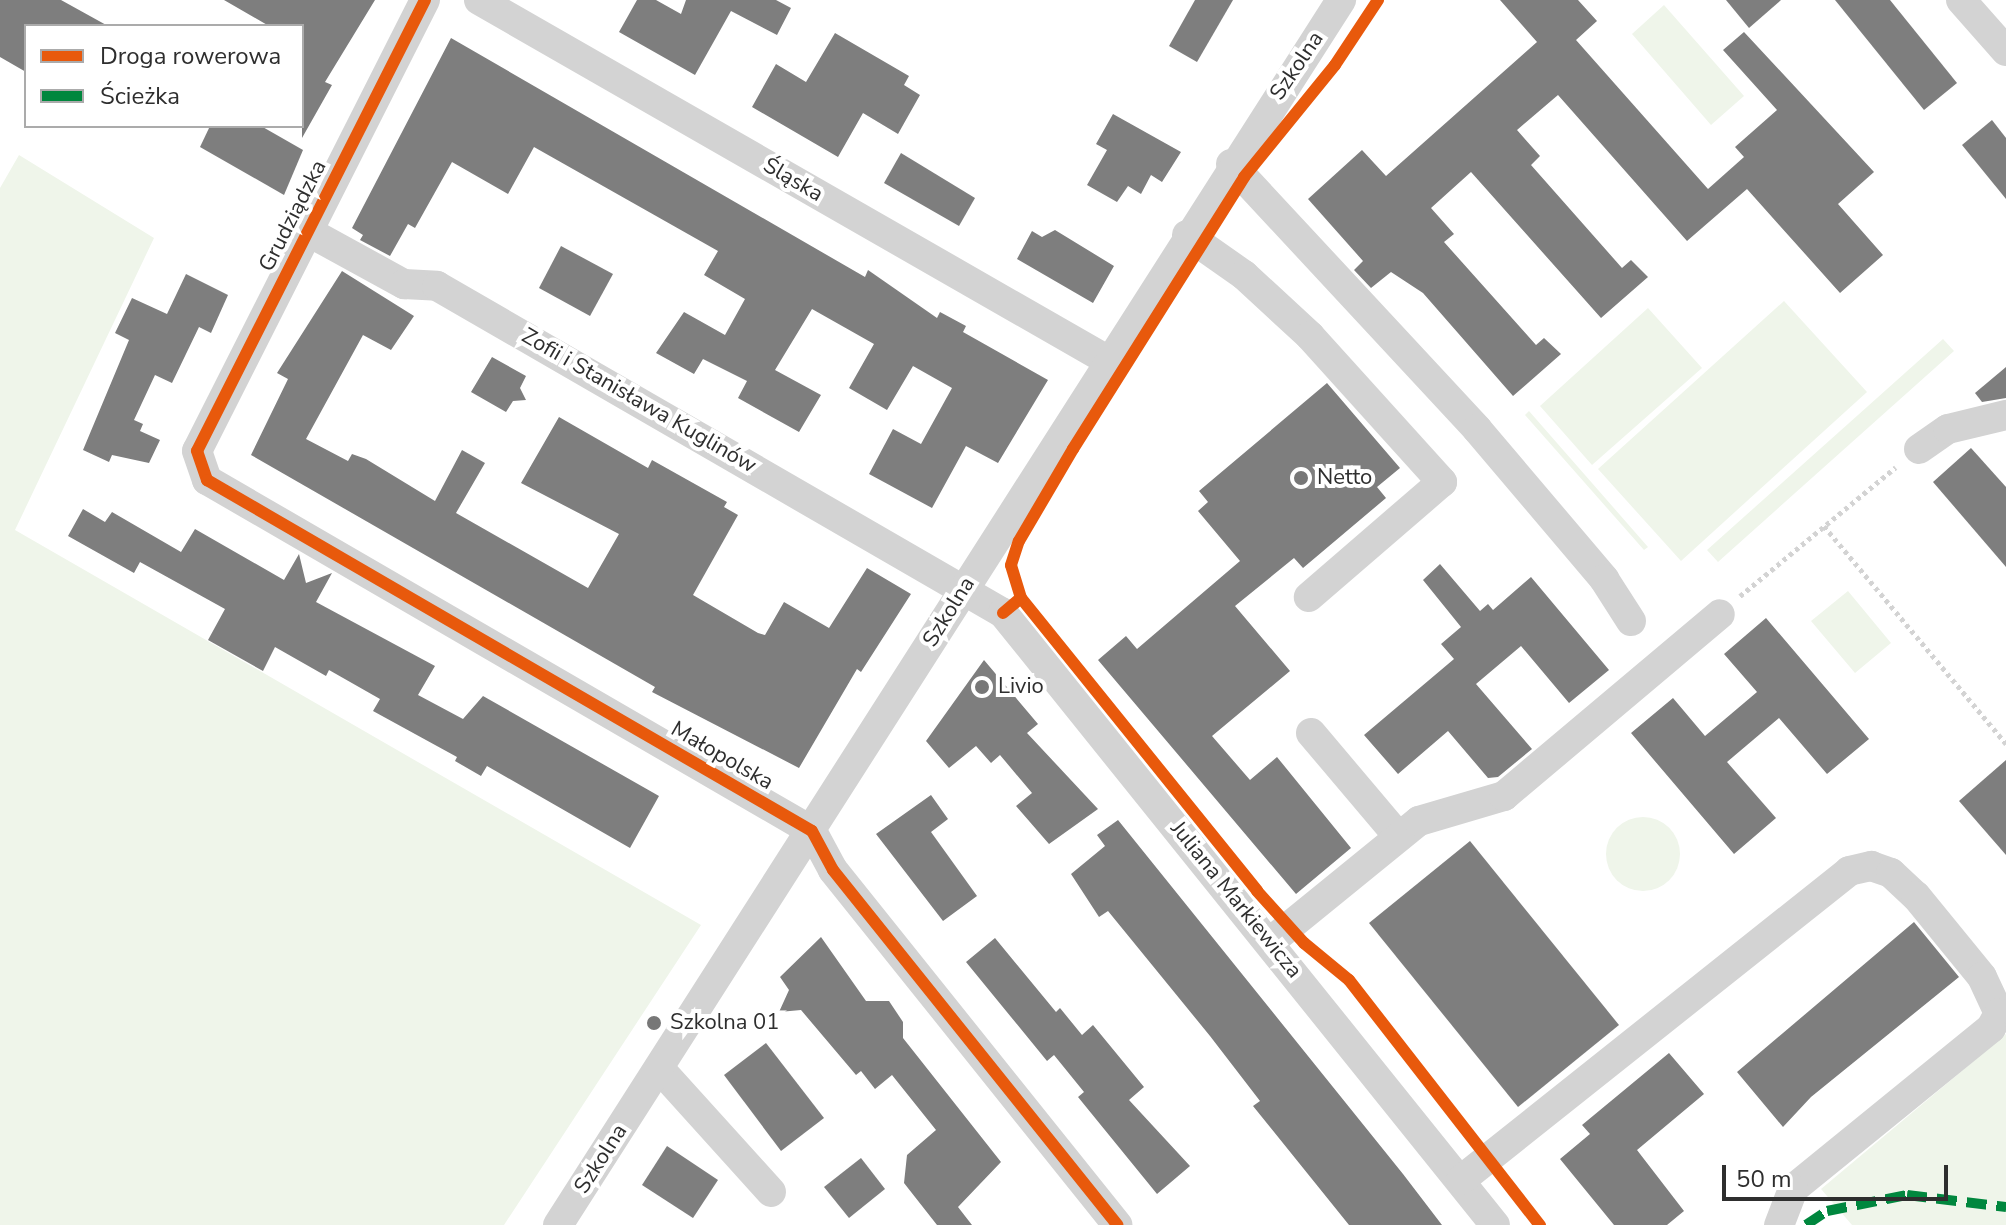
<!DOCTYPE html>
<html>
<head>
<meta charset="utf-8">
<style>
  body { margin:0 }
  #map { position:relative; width:2006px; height:1225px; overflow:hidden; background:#fff; font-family:"Nunito Sans",sans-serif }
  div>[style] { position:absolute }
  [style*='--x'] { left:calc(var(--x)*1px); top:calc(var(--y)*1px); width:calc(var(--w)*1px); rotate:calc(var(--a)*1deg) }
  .green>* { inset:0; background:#eff5ea }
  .round { border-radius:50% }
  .building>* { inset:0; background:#7e7e7e }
  .path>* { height:5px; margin-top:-2.5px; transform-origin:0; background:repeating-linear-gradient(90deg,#d3d3d3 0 4px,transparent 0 8px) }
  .minor>* { height:30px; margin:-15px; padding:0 15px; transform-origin:15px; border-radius:15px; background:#d3d3d3 }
  .quiet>* { height:10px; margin-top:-5px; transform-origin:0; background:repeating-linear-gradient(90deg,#00873e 0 20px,transparent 0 30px) }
  .cycleway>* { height:12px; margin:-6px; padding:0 6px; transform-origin:6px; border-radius:6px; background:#e8590c }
  .dots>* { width:22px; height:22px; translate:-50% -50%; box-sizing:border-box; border:4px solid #fff; border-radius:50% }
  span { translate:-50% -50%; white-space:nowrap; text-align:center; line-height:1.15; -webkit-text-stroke:8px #fff; paint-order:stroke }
  .street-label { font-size:22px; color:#2e2e2e }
  .poi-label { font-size:22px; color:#2e2e2e }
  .left { translate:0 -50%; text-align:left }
  .legend { position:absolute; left:24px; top:24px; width:280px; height:104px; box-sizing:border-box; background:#fff; border:2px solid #ababab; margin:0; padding:10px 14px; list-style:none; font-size:24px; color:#2e2e2e }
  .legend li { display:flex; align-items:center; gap:16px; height:40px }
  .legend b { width:40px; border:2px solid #ababab }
  .scale { position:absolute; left:1722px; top:1165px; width:226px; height:36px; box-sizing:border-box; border:4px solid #2e2e2e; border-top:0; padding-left:10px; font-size:24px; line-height:28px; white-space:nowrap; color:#2e2e2e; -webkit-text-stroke:6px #fff; paint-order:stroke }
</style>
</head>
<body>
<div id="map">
  <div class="green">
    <div style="clip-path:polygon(1664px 5px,1744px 96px,1711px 125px,1632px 34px)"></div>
    <div style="clip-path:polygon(19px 155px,154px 238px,15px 530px,701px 925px,504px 1225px,0 1225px,0 188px)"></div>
    <div style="clip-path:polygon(1784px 301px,1867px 392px,1681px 561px,1598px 469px)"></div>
    <div style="clip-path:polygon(1648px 308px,1702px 368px,1592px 465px,1540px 406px)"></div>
    <div style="clip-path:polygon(1943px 339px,1954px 351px,1718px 562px,1707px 550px)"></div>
    <div style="clip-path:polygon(1529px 411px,1648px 547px,1644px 550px,1525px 415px)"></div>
    <div style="clip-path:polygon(1848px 591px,1891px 643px,1855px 673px,1811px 621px)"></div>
    <div class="round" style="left:1606px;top:817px;width:74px;height:74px"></div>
    <div style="clip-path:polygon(2006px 1034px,2006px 1225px,1852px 1225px,1821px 1189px)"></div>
  </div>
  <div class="building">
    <div style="clip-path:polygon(0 0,61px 0,108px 26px,26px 26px,26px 72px,0 57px)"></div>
    <div style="clip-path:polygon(224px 0,375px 0,325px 82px,332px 85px,302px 138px,302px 26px,269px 26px)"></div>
    <div style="clip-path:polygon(637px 0,656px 0,681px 14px,686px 0,776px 0,791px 8px,777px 35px,731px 11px,695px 75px,619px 32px)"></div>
    <div style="clip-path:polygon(1195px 0,1233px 0,1197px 62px,1169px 46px)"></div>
    <div style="clip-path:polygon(1500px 0,1578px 0,1597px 21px,1576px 40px,1708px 189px,1744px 157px,1735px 147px,1777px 110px,1723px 50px,1744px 32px,1874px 172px,1838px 204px,1883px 255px,1840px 293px,1747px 189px,1687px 241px,1558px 95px,1517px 130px,1540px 156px,1531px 165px,1622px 268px,1631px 260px,1648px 277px,1601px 318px,1471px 172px,1431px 208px,1454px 234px,1444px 242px,1536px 345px,1544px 338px,1561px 354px,1513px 396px,1423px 293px,1391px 272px,1371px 288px,1354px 270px,1363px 261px,1308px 199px,1362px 150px,1386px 176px,1537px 42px)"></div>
    <div style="clip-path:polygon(1726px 0,1781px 0,1749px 28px)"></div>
    <div style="clip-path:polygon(1835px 0,1890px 0,1957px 83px,1924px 110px)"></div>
    <div style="clip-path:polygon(835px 33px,909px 76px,904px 85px,920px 95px,898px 134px,863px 113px,838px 157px,752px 107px,776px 64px,806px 82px)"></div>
    <div style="clip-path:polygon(451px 38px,865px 277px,868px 270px,937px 318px,940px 312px,966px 326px,963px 332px,1048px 380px,998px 463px,966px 446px,932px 508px,869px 474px,893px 429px,921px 444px,952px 388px,913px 366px,887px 410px,849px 388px,874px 344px,812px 309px,775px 370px,821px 395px,799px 432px,738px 398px,747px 381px,703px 359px,694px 374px,656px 353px,684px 312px,725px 335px,745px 299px,704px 275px,718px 251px,534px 147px,508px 194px,452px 162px,415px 228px,408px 224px,390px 256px,360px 240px,363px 235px,352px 228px)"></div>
    <div style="clip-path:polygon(1113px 114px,1181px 152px,1162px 182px,1151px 175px,1141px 194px,1128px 186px,1117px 202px,1087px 185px,1107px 150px,1096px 144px)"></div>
    <div style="clip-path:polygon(1992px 120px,2006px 138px,2006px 199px,1962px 145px)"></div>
    <div style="clip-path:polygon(210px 126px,261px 126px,303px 150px,284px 195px,200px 147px)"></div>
    <div style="clip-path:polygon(901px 153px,975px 198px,959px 226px,884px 183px)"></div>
    <div style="clip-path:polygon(1055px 230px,1114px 266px,1093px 303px,1017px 259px,1032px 231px,1042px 237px)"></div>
    <div style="clip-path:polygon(561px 246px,613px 274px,590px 316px,539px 288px)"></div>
    <div style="clip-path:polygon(342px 271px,414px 316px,391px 350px,363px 335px,306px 439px,348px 461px,352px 454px,366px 459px,435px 501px,462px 450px,485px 463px,456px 513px,588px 588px,619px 534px,521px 483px,559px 417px,648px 468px,652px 460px,727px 502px,724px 507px,738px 515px,693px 595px,758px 633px,765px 635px,784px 602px,829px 628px,867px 568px,911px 594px,861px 672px,857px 669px,799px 768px,652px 692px,655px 687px,251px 455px,288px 379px,277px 373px)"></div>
    <div style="clip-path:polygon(186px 274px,228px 295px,211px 333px,199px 327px,172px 383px,155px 375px,134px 420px,143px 424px,140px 431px,160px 440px,149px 463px,112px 455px,109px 462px,83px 450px,129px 340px,115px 333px,132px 298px,167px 314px)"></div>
    <div style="clip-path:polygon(492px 357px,526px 376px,520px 388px,526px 400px,513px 401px,506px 412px,471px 392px)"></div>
    <div style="clip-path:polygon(2006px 367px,2006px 398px,1982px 402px,1975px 393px)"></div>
    <div style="clip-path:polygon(1327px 383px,1400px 468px,1377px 487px,1386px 498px,1303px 568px,1294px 558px,1235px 606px,1290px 671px,1212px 736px,1250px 780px,1277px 757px,1351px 848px,1296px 894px,1098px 660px,1126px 636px,1137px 649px,1240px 561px,1198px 511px,1208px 502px,1199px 491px)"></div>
    <div style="clip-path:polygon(1971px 448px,2006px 487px,2006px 567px,1933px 482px)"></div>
    <div style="clip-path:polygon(83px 509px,105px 522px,112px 512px,181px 552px,195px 529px,284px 580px,299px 554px,306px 583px,332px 573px,316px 602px,435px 666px,418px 695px,463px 719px,483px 696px,659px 796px,630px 848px,487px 766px,481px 776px,455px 761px,457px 757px,373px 711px,380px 699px,329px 670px,326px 676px,275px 647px,263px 671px,208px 640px,225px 609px,140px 562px,134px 573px,68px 536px)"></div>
    <div style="clip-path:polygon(1440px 564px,1480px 611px,1488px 604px,1493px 610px,1531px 577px,1609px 670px,1569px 703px,1521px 646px,1476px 684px,1532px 749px,1498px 777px,1488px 778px,1448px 731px,1398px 774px,1364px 735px,1454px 659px,1441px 644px,1461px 627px,1423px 580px)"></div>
    <div style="clip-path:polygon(1766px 618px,1869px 739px,1827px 774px,1779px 718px,1727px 762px,1776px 818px,1734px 854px,1631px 733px,1673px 698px,1705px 736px,1757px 692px,1724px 654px)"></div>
    <div style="clip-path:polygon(984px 660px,1038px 724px,1027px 733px,1098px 809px,1049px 844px,1016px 806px,1032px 793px,1000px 755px,991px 763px,976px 746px,949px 768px,926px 741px)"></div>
    <div style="clip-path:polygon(2006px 760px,2006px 855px,1959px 801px)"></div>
    <div style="clip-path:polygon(931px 795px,948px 819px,931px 832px,977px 896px,943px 921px,876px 834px)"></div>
    <div style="clip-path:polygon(1118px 820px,1403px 1174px,1442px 1225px,1349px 1225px,1253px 1106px,1260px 1101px,1210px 1036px,1108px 911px,1099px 917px,1071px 874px,1105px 846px,1097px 835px)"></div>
    <div style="clip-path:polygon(1470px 841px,1619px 1025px,1518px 1107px,1369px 923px)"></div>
    <div style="clip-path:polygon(1914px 922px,1959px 977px,1811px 1097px,1783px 1127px,1737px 1072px)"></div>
    <div style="clip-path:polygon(821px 937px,866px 1001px,889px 1001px,903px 1022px,903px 1038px,1001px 1162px,958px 1207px,972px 1225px,937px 1225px,904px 1183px,907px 1155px,936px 1130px,892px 1075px,875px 1089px,861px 1071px,856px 1075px,801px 1010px,779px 1012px,789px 990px,780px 977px)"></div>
    <div style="clip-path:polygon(995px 938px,1056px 1012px,1060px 1008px,1082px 1035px,1093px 1025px,1144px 1087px,1129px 1100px,1190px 1166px,1157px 1194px,1078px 1097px,1084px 1092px,1054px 1055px,1047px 1061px,966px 962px)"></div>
    <div style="clip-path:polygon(766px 1043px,824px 1118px,781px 1151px,724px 1075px)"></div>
    <div style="clip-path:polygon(1669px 1053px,1704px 1094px,1637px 1150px,1684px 1211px,1667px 1225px,1614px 1225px,1560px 1159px,1590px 1134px,1582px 1125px)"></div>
    <div style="clip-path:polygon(667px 1146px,718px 1180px,693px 1218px,642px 1185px)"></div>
    <div style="clip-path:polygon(861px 1158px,885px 1189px,849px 1218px,824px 1187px)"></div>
  </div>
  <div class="path">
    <div style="--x:1824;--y:526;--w:284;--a:50.1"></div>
    <div style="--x:1740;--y:596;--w:202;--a:-39.6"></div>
  </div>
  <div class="minor">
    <div style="--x:425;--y:0;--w:505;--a:116.82"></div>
    <div style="--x:197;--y:451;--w:31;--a:71"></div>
    <div style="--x:207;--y:480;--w:699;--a:30.12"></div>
    <div style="--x:812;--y:831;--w:44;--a:61.7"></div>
    <div style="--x:833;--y:870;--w:455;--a:51.3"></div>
    <div style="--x:479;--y:0;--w:724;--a:29.82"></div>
    <div style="--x:1961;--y:0;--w:68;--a:48.6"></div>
    <div style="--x:1231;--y:164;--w:362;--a:47.1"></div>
    <div style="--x:1477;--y:429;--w:197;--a:49.7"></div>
    <div style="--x:1604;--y:579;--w:50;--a:57.3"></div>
    <div style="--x:307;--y:231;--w:111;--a:28.7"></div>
    <div style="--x:404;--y:284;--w:33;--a:3"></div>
    <div style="--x:437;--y:286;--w:654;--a:30.02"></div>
    <div style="--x:1003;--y:613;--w:785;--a:51.2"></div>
    <div style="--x:1187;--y:235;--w:70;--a:35.1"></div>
    <div style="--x:1244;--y:275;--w:90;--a:42.7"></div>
    <div style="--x:1310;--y:336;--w:197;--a:47.9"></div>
    <div style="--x:1442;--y:482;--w:176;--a:139.2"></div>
    <div style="--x:1919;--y:449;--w:35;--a:-35"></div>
    <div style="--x:1948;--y:429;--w:60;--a:-13.6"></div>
    <div style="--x:1311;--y:733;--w:136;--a:49.8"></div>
    <div style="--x:1270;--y:942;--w:192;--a:-39.1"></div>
    <div style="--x:1419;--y:821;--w:89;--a:-16.4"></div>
    <div style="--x:1504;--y:796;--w:282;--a:-40.1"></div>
    <div style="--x:659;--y:1068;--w:167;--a:47.9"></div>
    <div style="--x:1461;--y:1180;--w:496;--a:-38.5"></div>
    <div style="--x:1849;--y:871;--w:23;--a:-13"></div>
    <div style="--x:1871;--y:866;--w:21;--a:19"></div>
    <div style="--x:1891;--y:873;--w:34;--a:43"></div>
    <div style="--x:1916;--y:896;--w:104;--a:50.8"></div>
    <div style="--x:1982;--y:977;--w:40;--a:65"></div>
    <div style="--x:1999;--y:1013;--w:17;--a:118"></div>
    <div style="--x:1991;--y:1028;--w:255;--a:140.9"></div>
    <div style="--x:1793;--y:1189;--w:39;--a:111"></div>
    <div style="--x:558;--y:1225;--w:1454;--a:-57.41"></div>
  </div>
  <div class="quiet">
    <div style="--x:1806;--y:1225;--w:25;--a:-34"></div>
    <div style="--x:1827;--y:1211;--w:82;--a:-11.3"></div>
    <div style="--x:1907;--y:1195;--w:100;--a:6.9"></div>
  </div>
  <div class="cycleway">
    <div style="--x:425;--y:0;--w:505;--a:116.82"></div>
    <div style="--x:197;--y:451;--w:31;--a:71"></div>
    <div style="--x:207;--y:480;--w:699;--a:30.12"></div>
    <div style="--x:812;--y:831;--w:44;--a:61.7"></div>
    <div style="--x:833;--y:870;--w:455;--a:51.3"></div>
    <div style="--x:1021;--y:598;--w:376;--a:51.1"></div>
    <div style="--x:1257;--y:891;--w:70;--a:47.9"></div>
    <div style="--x:1304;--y:943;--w:58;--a:39.4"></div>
    <div style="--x:1349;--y:980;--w:311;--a:52.1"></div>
    <div style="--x:1003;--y:613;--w:23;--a:-40"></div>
    <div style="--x:1021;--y:598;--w:34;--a:-107"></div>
    <div style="--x:1011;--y:565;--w:25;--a:-72"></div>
    <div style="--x:1019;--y:541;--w:107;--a:-59.6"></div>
    <div style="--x:1073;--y:449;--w:321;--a:-57.8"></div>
    <div style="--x:1244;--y:177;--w:144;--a:-50.9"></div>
    <div style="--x:1335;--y:65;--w:78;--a:-56.5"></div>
  </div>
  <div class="dots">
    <div style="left:1301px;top:478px;background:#777"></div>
    <div style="left:982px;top:687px;background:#777"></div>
    <div style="left:654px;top:1023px;background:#777"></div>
  </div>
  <div class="street-label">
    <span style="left:1297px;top:66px;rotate:-56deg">Szkolna</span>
    <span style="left:793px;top:180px;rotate:30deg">Śląska</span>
    <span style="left:293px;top:216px;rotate:-63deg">Grudziądzka</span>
    <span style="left:639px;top:401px;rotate:30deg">Zofii i Stanisława Kuglinów</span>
    <span style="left:949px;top:612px;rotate:-58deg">Szkolna</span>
    <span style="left:722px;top:756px;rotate:30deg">Małopolska</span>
    <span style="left:1236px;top:900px;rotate:51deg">Juliana Markiewicza</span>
    <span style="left:601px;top:1159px;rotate:-57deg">Szkolna</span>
  </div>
  <div class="poi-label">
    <span class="left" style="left:1317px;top:478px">Netto</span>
    <span class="left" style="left:998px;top:687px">Livio</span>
    <span class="left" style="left:670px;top:1023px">Szkolna 01</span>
  </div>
  <ul class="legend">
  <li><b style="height:10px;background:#e8590c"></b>Droga rowerowa</li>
  <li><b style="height:10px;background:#00873e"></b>Ścieżka</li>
  </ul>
  <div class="scale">50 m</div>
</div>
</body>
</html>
